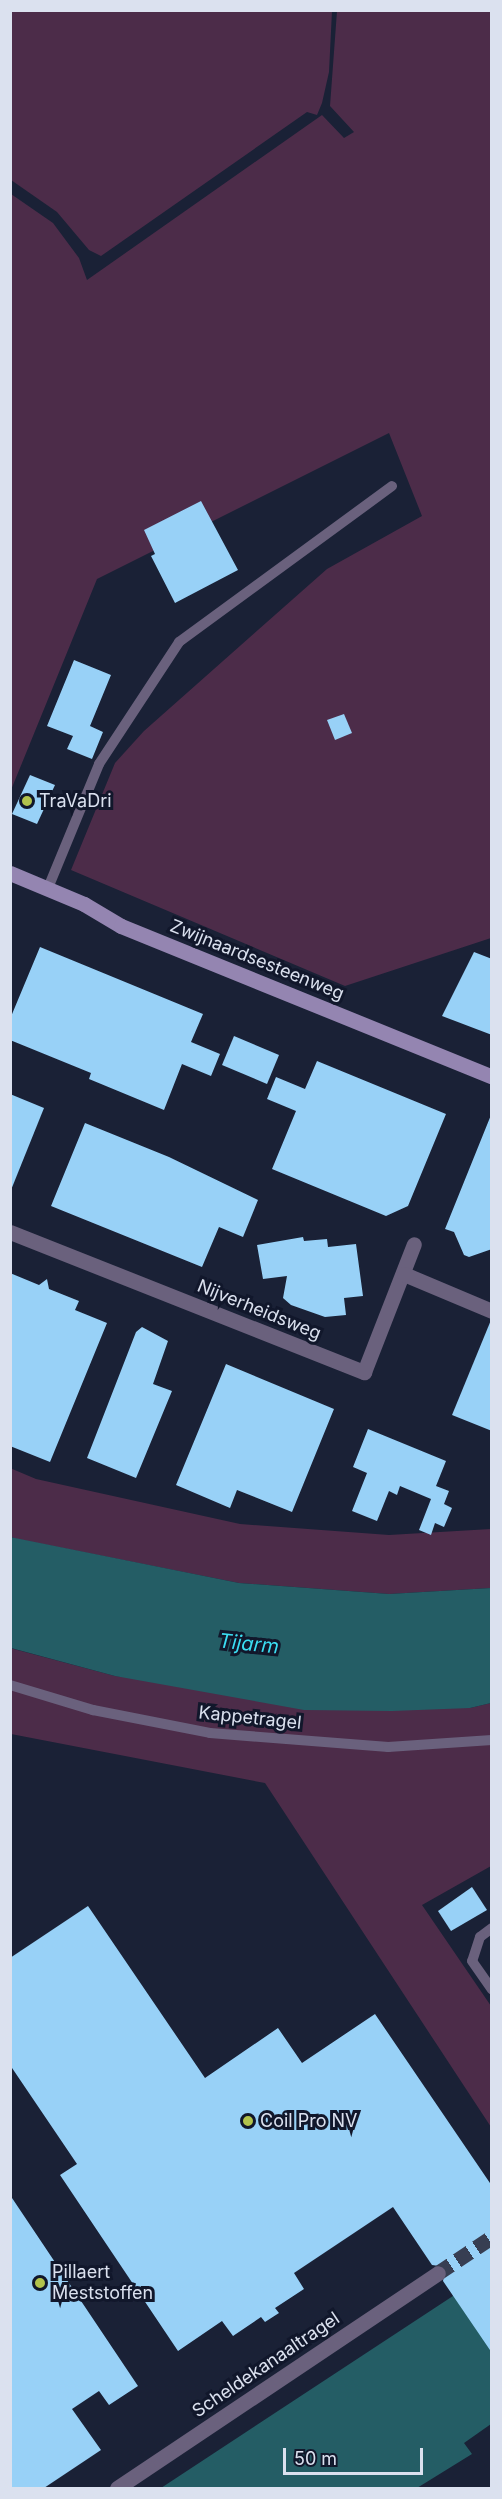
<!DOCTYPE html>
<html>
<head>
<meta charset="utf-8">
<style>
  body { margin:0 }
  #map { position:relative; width:502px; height:2499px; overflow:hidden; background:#1a2136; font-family:Inter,sans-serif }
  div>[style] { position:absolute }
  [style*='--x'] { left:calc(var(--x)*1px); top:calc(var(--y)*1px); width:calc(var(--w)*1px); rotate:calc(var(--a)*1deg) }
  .green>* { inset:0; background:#4c2c49 }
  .water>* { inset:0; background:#245d65 }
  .building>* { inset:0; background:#98d1f7 }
  .street-tunnel>* { height:15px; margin-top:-7.5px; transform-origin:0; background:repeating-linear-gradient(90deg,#373e52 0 15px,transparent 0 23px) }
  .lane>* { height:10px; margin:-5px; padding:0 5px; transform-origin:5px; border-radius:5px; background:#6a617d }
  .street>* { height:15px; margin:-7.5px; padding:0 7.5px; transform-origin:7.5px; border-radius:7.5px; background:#6a617d }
  .secondary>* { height:15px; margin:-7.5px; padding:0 7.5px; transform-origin:7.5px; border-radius:7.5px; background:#9485b1 }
  .dots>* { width:16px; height:16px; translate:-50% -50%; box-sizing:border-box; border:3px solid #11172b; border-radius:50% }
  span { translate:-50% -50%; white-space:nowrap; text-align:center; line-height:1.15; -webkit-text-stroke:6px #11172b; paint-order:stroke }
  .poi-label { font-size:18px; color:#dbe1ef }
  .left { translate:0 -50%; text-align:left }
  .street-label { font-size:18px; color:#dbe1ef }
  .water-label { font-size:20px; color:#3bddf2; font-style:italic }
  .frame { position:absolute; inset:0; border:12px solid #dbe1ef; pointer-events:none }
  .scale { position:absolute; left:283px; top:2448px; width:140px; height:27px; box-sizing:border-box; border:3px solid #dbe1ef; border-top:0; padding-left:8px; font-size:18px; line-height:21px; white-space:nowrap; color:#dbe1ef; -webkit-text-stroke:4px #11172b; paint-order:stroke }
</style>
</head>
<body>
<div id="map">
  <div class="green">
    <div style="clip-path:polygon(10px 11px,332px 11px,329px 72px,322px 103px,317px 115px,307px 112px,101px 256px,89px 250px,57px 212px,11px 180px)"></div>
    <div style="clip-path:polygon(337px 11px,491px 11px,491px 938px,345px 986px,71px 870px,115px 763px,144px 731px,327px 569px,422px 516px,389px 433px,97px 579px,11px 790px,11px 194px,53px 223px,79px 258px,87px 280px,322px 115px,344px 138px,354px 132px,330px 106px)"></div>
    <div style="clip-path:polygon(10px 1468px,36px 1479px,240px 1524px,389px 1535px,491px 1529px,491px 1588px,389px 1594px,239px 1583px,17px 1539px,11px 1537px)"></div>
    <div style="clip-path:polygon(10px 1648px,115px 1676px,470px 1708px,491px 1703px,491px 1866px,422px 1905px,491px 2006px,491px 2127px,265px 1783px,11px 1734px)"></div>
  </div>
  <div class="water">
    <div style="clip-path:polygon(10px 1537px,239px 1583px,389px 1594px,491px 1588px,491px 1703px,470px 1708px,392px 1711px,304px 1710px,115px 1676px,11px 1648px)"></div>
    <div style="clip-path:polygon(491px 2271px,491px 2424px,464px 2443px,472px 2454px,417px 2488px,161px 2488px)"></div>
  </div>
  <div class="building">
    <div style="clip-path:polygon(201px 501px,238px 570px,175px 603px,151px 556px,155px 554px,144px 530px)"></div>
    <div style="clip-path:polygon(74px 660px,111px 675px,90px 726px,103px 732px,92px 759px,67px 749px,73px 736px,47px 726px)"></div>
    <div style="clip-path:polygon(344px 714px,352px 733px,335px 740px,327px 720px)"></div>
    <div style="clip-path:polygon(30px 775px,55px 785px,37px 824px,12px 814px)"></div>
    <div style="clip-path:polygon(40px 947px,203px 1014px,191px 1042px,220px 1054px,211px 1076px,182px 1064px,164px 1110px,89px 1079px,91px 1073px,10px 1040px,10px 1019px)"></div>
    <div style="clip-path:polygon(474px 952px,492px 959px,492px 1035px,442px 1016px)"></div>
    <div style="clip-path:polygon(234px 1036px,279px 1055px,267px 1084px,222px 1065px)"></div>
    <div style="clip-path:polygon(317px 1061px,446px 1114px,408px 1206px,386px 1216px,272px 1169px,296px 1111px,267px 1099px,276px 1077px,305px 1089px)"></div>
    <div style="clip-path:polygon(10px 1094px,44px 1108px,11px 1190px,10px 1190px)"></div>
    <div style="clip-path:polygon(491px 1115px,492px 1249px,469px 1257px,464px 1255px,454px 1232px,445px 1229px)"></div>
    <div style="clip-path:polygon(85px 1123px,169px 1157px,258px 1200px,243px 1237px,219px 1227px,202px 1267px,51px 1206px)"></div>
    <div style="clip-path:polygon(303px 1237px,304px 1241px,327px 1239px,328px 1247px,356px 1244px,363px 1296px,344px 1298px,346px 1315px,325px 1317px,291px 1305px,283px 1298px,287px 1276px,263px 1279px,257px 1245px)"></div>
    <div style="clip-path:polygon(10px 1273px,39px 1285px,47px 1279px,49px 1289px,79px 1301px,75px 1310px,107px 1323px,50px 1462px,10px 1446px)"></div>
    <div style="clip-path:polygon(491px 1320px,492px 1321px,492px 1431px,452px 1415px)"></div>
    <div style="clip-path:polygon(142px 1327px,168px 1341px,153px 1384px,172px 1391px,136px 1478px,87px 1458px,136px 1332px)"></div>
    <div style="clip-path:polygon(226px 1364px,334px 1409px,292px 1512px,237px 1490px,230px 1508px,176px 1485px)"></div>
    <div style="clip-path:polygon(368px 1429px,446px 1461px,436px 1486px,449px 1491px,444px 1504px,452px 1508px,444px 1527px,435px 1523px,431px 1535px,419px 1530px,431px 1499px,400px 1486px,397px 1495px,389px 1491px,377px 1521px,352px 1511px,367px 1473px,353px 1467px)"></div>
    <div style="clip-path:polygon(472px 1887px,487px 1910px,451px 1931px,438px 1911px)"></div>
    <div style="clip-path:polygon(88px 1906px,205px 2078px,278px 2028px,302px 2063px,375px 2014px,492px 2186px,492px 2353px,443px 2281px,446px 2267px,432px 2265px,393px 2207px,294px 2273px,304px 2289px,275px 2308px,279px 2313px,265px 2322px,261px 2317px,233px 2336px,222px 2321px,178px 2351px,60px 2175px,77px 2164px,10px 2065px,10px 1958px)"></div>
    <div style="clip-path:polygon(10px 2195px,138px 2386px,109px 2405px,99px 2391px,72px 2409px,101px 2450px,44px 2488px,10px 2488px)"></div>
  </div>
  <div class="street-tunnel">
    <div style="--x:438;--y:2273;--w:65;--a:-33.7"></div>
  </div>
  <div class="lane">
    <div style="--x:48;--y:888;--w:134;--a:-67.6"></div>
    <div style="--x:99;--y:764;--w:146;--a:-56.7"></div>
    <div style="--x:179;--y:642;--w:264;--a:-36.2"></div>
    <div style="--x:10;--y:1685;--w:87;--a:16.8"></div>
    <div style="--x:93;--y:1710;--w:119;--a:11.1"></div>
    <div style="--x:210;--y:1733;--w:179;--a:4.5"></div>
    <div style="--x:388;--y:1747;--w:104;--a:-3.9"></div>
    <div style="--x:492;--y:1928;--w:15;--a:143"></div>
    <div style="--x:480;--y:1937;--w:25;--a:108"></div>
    <div style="--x:472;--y:1961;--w:35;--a:55"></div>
  </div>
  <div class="street">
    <div style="--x:10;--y:1232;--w:381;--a:21.6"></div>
    <div style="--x:364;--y:1372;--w:137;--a:-68.7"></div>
    <div style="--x:404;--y:1274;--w:95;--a:22.8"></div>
    <div style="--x:117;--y:2488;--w:386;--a:-33.8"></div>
  </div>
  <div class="secondary">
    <div style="--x:10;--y:873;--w:80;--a:22.7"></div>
    <div style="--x:84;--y:904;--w:43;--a:30.7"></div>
    <div style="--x:121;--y:926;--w:401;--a:22.1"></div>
  </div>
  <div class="dots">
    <div style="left:27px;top:801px;background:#b2c34c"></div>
    <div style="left:248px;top:2121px;background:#b2c34c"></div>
    <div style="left:40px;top:2283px;background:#b2c34c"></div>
  </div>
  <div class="poi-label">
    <span class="left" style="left:39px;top:801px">TraVaDri</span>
    <span class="left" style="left:260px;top:2121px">Coil Pro NV</span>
    <span class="left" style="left:52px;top:2283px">Pillaert<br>Meststoffen</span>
  </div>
  <div class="street-label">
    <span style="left:257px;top:960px;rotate:22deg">Zwijnaardsesteenweg</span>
    <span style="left:259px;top:1310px;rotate:22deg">Nijverheidsweg</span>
    <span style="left:250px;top:1718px;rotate:6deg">Kappetragel</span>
    <span style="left:266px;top:2365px;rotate:-34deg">Scheldekanaaltragel</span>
  </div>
  <div class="water-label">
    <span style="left:249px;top:1644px;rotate:6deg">Tijarm</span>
  </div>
  <div class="frame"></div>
  <div class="scale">50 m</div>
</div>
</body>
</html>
